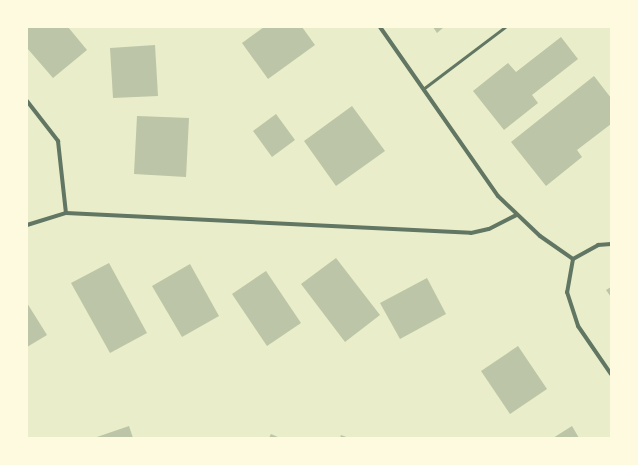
<!DOCTYPE html>
<html>
<head>
<meta charset="utf-8">
<style>
  body { margin:0 }
  #map { position:relative; width:638px; height:465px; overflow:hidden; background:#e9edc9; font-family:"PT Sans Narrow",sans-serif }
  div>[style] { position:absolute }
  [style*='--x'] { left:calc(var(--x)*1px); top:calc(var(--y)*1px); width:calc(var(--w)*1px); rotate:calc(var(--a)*1deg) }
  .building>* { inset:0; background:#bcc5a7 }
  .service>* { height:3px; margin:-1.5px; padding:0 1.5px; transform-origin:1.5px; border-radius:1.5px; background:#617663 }
  .minor>* { height:4px; margin:-2px; padding:0 2px; transform-origin:2px; border-radius:2px; background:#617663 }
  span { translate:-50% -50%; white-space:nowrap; text-align:center; line-height:1.15; -webkit-text-stroke:4px #fefae0; paint-order:stroke }
  .frame { position:absolute; inset:0; border:28px solid #fefae0; pointer-events:none }
</style>
</head>
<body>
<div id="map">
  <div class="building">
    <div style="clip-path:polygon(27px 27px,68px 27px,87px 50px,53px 78px,27px 48px)"></div>
    <div style="clip-path:polygon(264px 27px,302px 27px,315px 45px,268px 79px,242px 43px)"></div>
    <div style="clip-path:polygon(433px 27px,444px 27px,437px 33px)"></div>
    <div style="clip-path:polygon(561px 37px,578px 59px,532px 95px,538px 103px,504px 130px,473px 91px,508px 63px,516px 72px)"></div>
    <div style="clip-path:polygon(155px 45px,158px 96px,113px 98px,110px 48px)"></div>
    <div style="clip-path:polygon(594px 76px,611px 98px,611px 124px,577px 150px,582px 157px,546px 186px,511px 142px)"></div>
    <div style="clip-path:polygon(352px 106px,385px 151px,336px 186px,304px 141px)"></div>
    <div style="clip-path:polygon(276px 114px,295px 140px,272px 157px,253px 131px)"></div>
    <div style="clip-path:polygon(137px 116px,189px 118px,186px 177px,134px 174px)"></div>
    <div style="clip-path:polygon(336px 258px,380px 315px,345px 342px,301px 284px)"></div>
    <div style="clip-path:polygon(109px 263px,147px 333px,110px 353px,71px 283px)"></div>
    <div style="clip-path:polygon(190px 264px,219px 316px,182px 337px,152px 286px)"></div>
    <div style="clip-path:polygon(266px 271px,301px 323px,267px 346px,232px 294px)"></div>
    <div style="clip-path:polygon(427px 278px,446px 314px,400px 339px,380px 303px)"></div>
    <div style="clip-path:polygon(611px 287px,611px 297px,606px 290px)"></div>
    <div style="clip-path:polygon(27px 303px,47px 335px,27px 347px)"></div>
    <div style="clip-path:polygon(518px 346px,547px 389px,510px 414px,481px 371px)"></div>
    <div style="clip-path:polygon(129px 426px,133px 438px,94px 438px)"></div>
    <div style="clip-path:polygon(572px 426px,579px 438px,553px 438px)"></div>
    <div style="clip-path:polygon(271px 434px,280px 438px,269px 438px)"></div>
    <div style="clip-path:polygon(341px 435px,349px 438px,340px 438px)"></div>
  </div>
  <div class="service">
    <div style="--x:423;--y:89;--w:103;--a:-37.1"></div>
  </div>
  <div class="minor">
    <div style="--x:380;--y:27;--w:206;--a:55.1"></div>
    <div style="--x:498;--y:196;--w:58;--a:43.6"></div>
    <div style="--x:540;--y:236;--w:40;--a:34.9"></div>
    <div style="--x:27;--y:101;--w:51;--a:52.2"></div>
    <div style="--x:58;--y:141;--w:72;--a:83.7"></div>
    <div style="--x:27;--y:225;--w:41;--a:-17.1"></div>
    <div style="--x:66;--y:213;--w:405;--a:2.8"></div>
    <div style="--x:471;--y:233;--w:18;--a:-13"></div>
    <div style="--x:489;--y:229;--w:30;--a:-27"></div>
    <div style="--x:573;--y:259;--w:34;--a:100"></div>
    <div style="--x:567;--y:292;--w:36;--a:72"></div>
    <div style="--x:578;--y:326;--w:58;--a:55.5"></div>
    <div style="--x:573;--y:259;--w:29;--a:-29"></div>
    <div style="--x:598;--y:245;--w:13;--a:-4"></div>
  </div>
  <div class="frame"></div>
</div>
</body>
</html>
